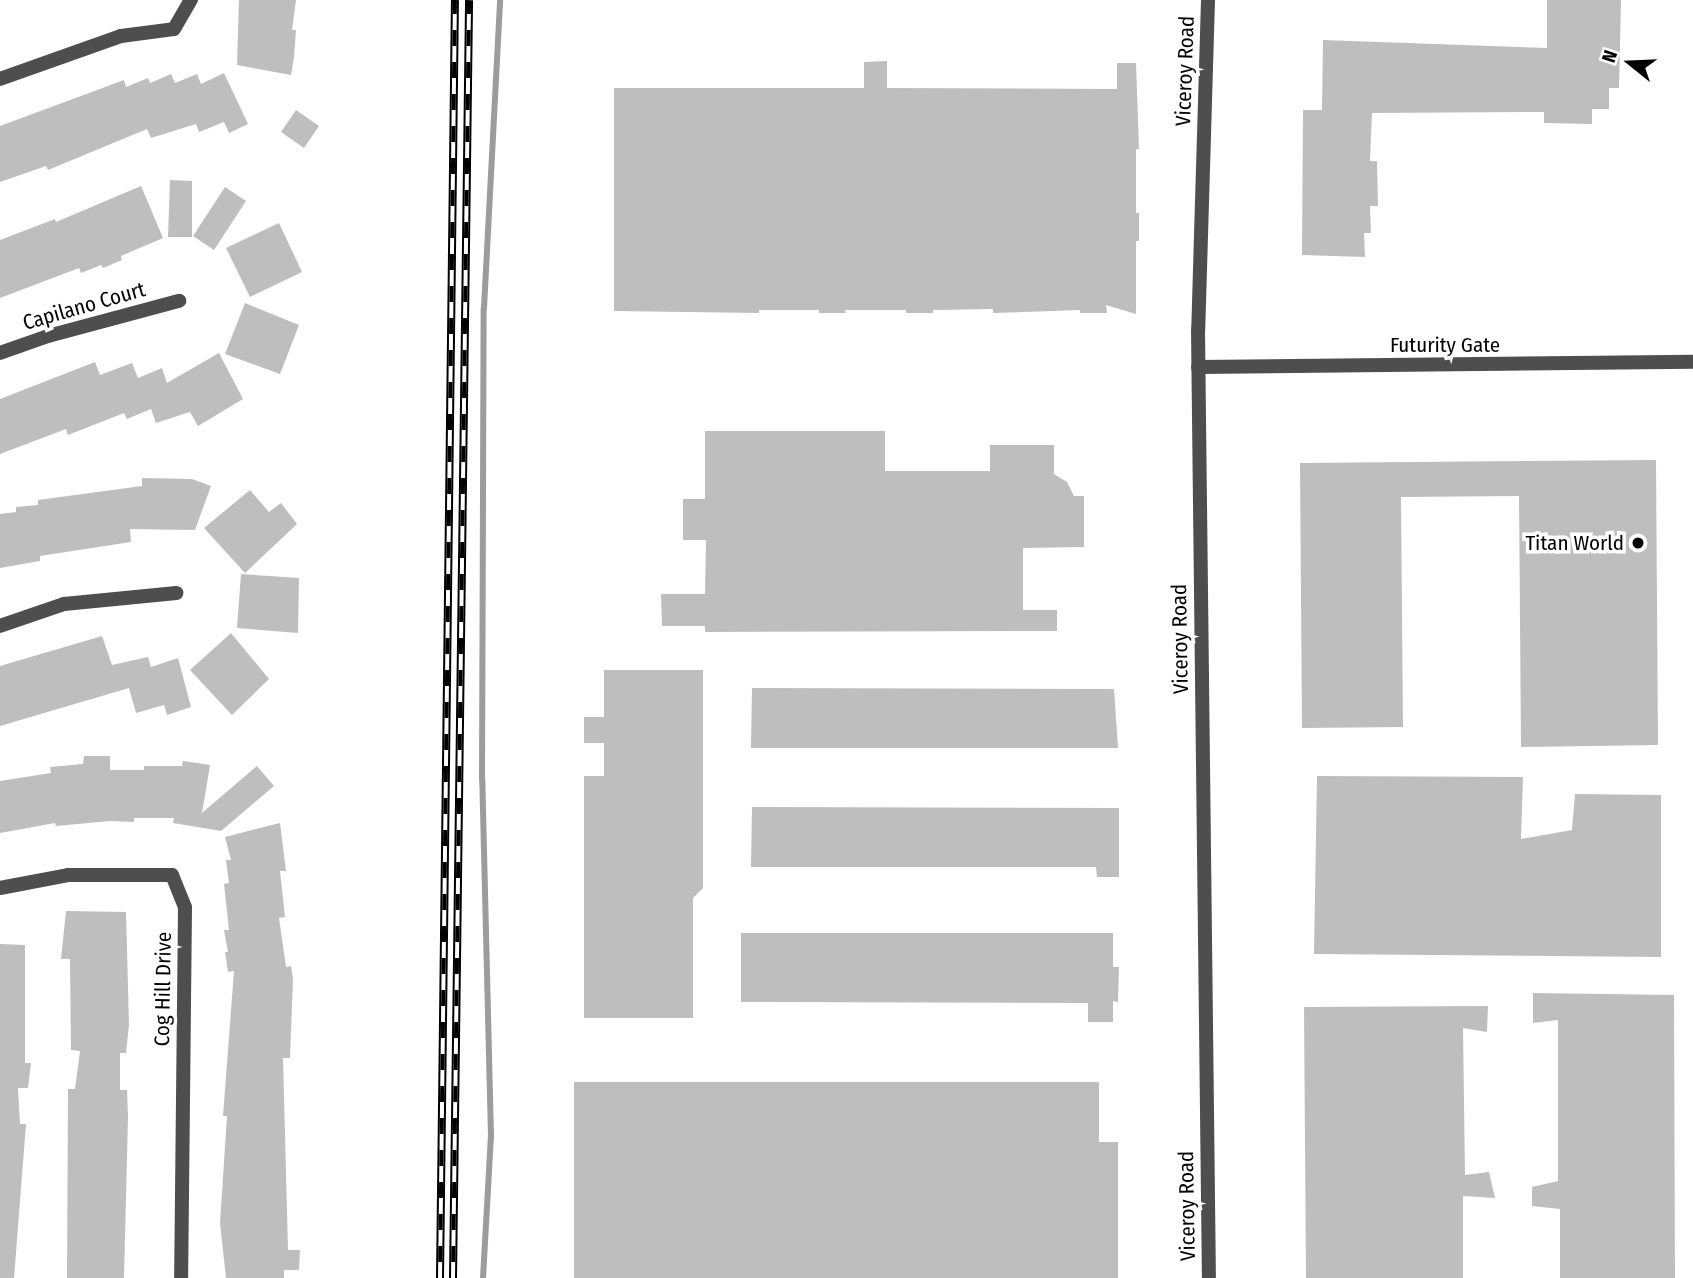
<!DOCTYPE html>
<html>
<head>
<meta charset="utf-8">
<style>
  body { margin:0 }
  #map { position:relative; width:1693px; height:1278px; overflow:hidden; background:#fff; font-family:"Fira Sans Condensed",sans-serif }
  div>[style] { position:absolute }
  [style*='--x'] { left:calc(var(--x)*1px); top:calc(var(--y)*1px); width:calc(var(--w)*1px); rotate:calc(var(--a)*1deg) }
  .stream>* { height:6px; margin:-3px; padding:0 3px; transform-origin:3px; border-radius:3px; background:#9c9c9c }
  .building>* { inset:0; background:#bebebe }
  .minor>* { height:14px; margin:-7px; padding:0 7px; transform-origin:7px; border-radius:7px; background:#4e4e4e }
  .rail>* { height:8px; margin-top:-4px; transform-origin:0; background:repeating-linear-gradient(90deg,#fff 0 16px,#000 0 32px); box-sizing:border-box; border-block:2px solid #000 }
  .dots>* { width:19px; height:19px; translate:-50% -50%; box-sizing:border-box; border:4px solid #fff; border-radius:50% }
  span { translate:-50% -50%; white-space:nowrap; text-align:center; line-height:1.15; -webkit-text-stroke:7px #fff; paint-order:stroke }
  .street-label { font-size:21px; color:#000 }
  .poi-label { font-size:21px; color:#000 }
  .right { translate:-100% -50%; text-align:right }
  .north { position:absolute; left:1595px; top:28px; width:70px; height:70px; -webkit-text-stroke:5px #fff; paint-order:stroke; rotate:288deg; font-size:19px; font-weight:700; line-height:28px; text-align:center; color:#000 }
  .north::after { content:''; display:block; margin:auto; width:24px; height:32px; background:#000; clip-path:polygon(50% 0,100% 100%,50% 72%,0 100%) }
</style>
</head>
<body>
<div id="map">
  <div class="stream">
    <div style="--x:483;--y:1278;--w:141;--a:-86.8"></div>
    <div style="--x:491;--y:1137;--w:358;--a:-91.4"></div>
    <div style="--x:482;--y:779;--w:471;--a:-89.8"></div>
    <div style="--x:484;--y:308;--w:308;--a:-87"></div>
  </div>
  <div class="building">
    <div style="clip-path:polygon(239px 0,296px 0,292px 30px,296px 30px,294px 57px,291px 75px,237px 65px)"></div>
    <div style="clip-path:polygon(1547px 0,1621px 0,1619px 88px,1609px 88px,1609px 109px,1592px 109px,1592px 124px,1544px 123px,1544px 112px,1372px 113px,1370px 161px,1377px 161px,1378px 206px,1370px 206px,1371px 233px,1364px 233px,1365px 257px,1302px 255px,1303px 110px,1322px 110px,1323px 40px,1547px 48px)"></div>
    <div style="clip-path:polygon(887px 61px,887px 88px,1117px 89px,1117px 63px,1136px 63px,1139px 149px,1136px 149px,1136px 213px,1139px 213px,1139px 241px,1136px 241px,1136px 314px,1106px 305px,1107px 313px,1080px 313px,1080px 310px,993px 313px,993px 309px,933px 310px,933px 313px,906px 313px,906px 310px,845px 310px,846px 313px,819px 313px,819px 310px,759px 310px,759px 313px,614px 311px,614px 88px,864px 88px,864px 62px)"></div>
    <div style="clip-path:polygon(224px 73px,248px 124px,229px 133px,224px 122px,199px 132px,196px 124px,151px 138px,147px 129px,48px 170px,46px 166px,0 182px,0 126px,124px 80px,126px 87px,148px 78px,150px 83px,171px 74px,175px 83px,197px 74px,201px 84px)"></div>
    <div style="clip-path:polygon(296px 110px,319px 126px,304px 148px,281px 132px)"></div>
    <div style="clip-path:polygon(170px 180px,192px 181px,192px 237px,168px 237px)"></div>
    <div style="clip-path:polygon(141px 186px,163px 238px,121px 256px,122px 260px,103px 268px,101px 265px,81px 273px,79px 268px,0 298px,0 240px,55px 219px,56px 222px)"></div>
    <div style="clip-path:polygon(225px 187px,246px 201px,214px 250px,193px 236px)"></div>
    <div style="clip-path:polygon(279px 223px,302px 272px,250px 297px,226px 248px)"></div>
    <div style="clip-path:polygon(245px 303px,299px 325px,280px 374px,225px 354px)"></div>
    <div style="clip-path:polygon(219px 353px,243px 399px,198px 426px,190px 412px,156px 423px,151px 409px,127px 419px,124px 413px,68px 435px,66px 429px,0 454px,0 399px,95px 362px,100px 375px,132px 363px,138px 378px,162px 368px,167px 383px)"></div>
    <div style="clip-path:polygon(705px 431px,885px 431px,885px 471px,990px 471px,990px 445px,1054px 445px,1054px 474px,1067px 482px,1074px 496px,1084px 496px,1084px 547px,1023px 548px,1023px 610px,1057px 610px,1057px 631px,705px 632px,705px 626px,662px 626px,661px 594px,705px 594px,706px 540px,683px 540px,683px 499px,705px 499px)"></div>
    <div style="clip-path:polygon(1656px 460px,1658px 745px,1521px 747px,1519px 496px,1401px 497px,1403px 727px,1302px 728px,1300px 463px)"></div>
    <div style="clip-path:polygon(142px 478px,192px 479px,211px 486px,195px 530px,130px 529px,131px 542px,40px 556px,40px 561px,0 568px,0 514px,16px 512px,16px 507px,38px 505px,38px 500px,142px 486px)"></div>
    <div style="clip-path:polygon(250px 490px,269px 512px,281px 503px,297px 524px,245px 573px,204px 528px)"></div>
    <div style="clip-path:polygon(241px 574px,299px 578px,298px 633px,237px 628px)"></div>
    <div style="clip-path:polygon(231px 633px,269px 679px,232px 715px,190px 670px)"></div>
    <div style="clip-path:polygon(102px 636px,112px 665px,148px 657px,151px 667px,178px 658px,191px 707px,167px 715px,164px 705px,136px 713px,129px 688px,0 726px,0 666px)"></div>
    <div style="clip-path:polygon(604px 670px,703px 670px,703px 888px,693px 898px,693px 1018px,584px 1018px,584px 776px,604px 776px,604px 743px,584px 743px,584px 717px,604px 717px)"></div>
    <div style="clip-path:polygon(752px 688px,1114px 689px,1118px 748px,751px 748px)"></div>
    <div style="clip-path:polygon(84px 756px,110px 756px,110px 770px,144px 770px,144px 766px,182px 766px,183px 761px,210px 765px,202px 813px,257px 766px,274px 786px,221px 831px,173px 823px,174px 818px,134px 818px,134px 822px,110px 821px,56px 826px,55px 823px,0 833px,0 781px,51px 773px,50px 767px,83px 764px)"></div>
    <div style="clip-path:polygon(1317px 776px,1523px 777px,1521px 839px,1572px 830px,1575px 794px,1661px 795px,1661px 957px,1314px 954px)"></div>
    <div style="clip-path:polygon(752px 807px,1119px 808px,1119px 877px,1097px 877px,1096px 867px,751px 867px)"></div>
    <div style="clip-path:polygon(280px 823px,286px 871px,280px 871px,285px 917px,279px 918px,286px 967px,291px 966px,293px 979px,290px 1058px,283px 1058px,288px 1250px,300px 1250px,299px 1270px,284px 1270px,284px 1278px,226px 1278px,220px 1223px,227px 1116px,223px 1116px,234px 971px,228px 972px,225px 952px,228px 952px,224px 930px,229px 930px,224px 884px,229px 883px,226px 860px,231px 860px,225px 837px)"></div>
    <div style="clip-path:polygon(66px 911px,126px 912px,129px 1025px,126px 1053px,120px 1053px,120px 1090px,127px 1090px,128px 1117px,124px 1278px,67px 1278px,68px 1089px,75px 1089px,80px 1051px,71px 1050px,70px 959px,61px 959px)"></div>
    <div style="clip-path:polygon(741px 933px,1113px 933px,1113px 967px,1119px 967px,1118px 1002px,1113px 1001px,1113px 1022px,1088px 1022px,1088px 1003px,741px 1002px)"></div>
    <div style="clip-path:polygon(0 944px,25px 945px,25px 1063px,31px 1063px,28px 1088px,18px 1088px,20px 1124px,26px 1124px,14px 1278px,0 1278px)"></div>
    <div style="clip-path:polygon(1533px 993px,1674px 995px,1675px 1278px,1560px 1278px,1560px 1209px,1532px 1206px,1532px 1187px,1558px 1181px,1558px 1020px,1533px 1023px)"></div>
    <div style="clip-path:polygon(1488px 1006px,1487px 1032px,1463px 1028px,1465px 1175px,1489px 1172px,1495px 1198px,1463px 1196px,1463px 1278px,1306px 1278px,1304px 1007px)"></div>
    <div style="clip-path:polygon(574px 1082px,1099px 1082px,1099px 1142px,1118px 1142px,1118px 1278px,574px 1278px)"></div>
  </div>
  <div class="minor">
    <div style="--x:1208;--y:0;--w:330;--a:91.7"></div>
    <div style="--x:1198;--y:330;--w:948;--a:89.34"></div>
    <div style="--x:0;--y:79;--w:128;--a:-19.6"></div>
    <div style="--x:121;--y:36;--w:53;--a:-7.5"></div>
    <div style="--x:174;--y:29;--w:34;--a:-60"></div>
    <div style="--x:0;--y:353;--w:51;--a:-19.5"></div>
    <div style="--x:48;--y:336;--w:136;--a:-15"></div>
    <div style="--x:1198;--y:367;--w:495;--a:-0.6"></div>
    <div style="--x:0;--y:626;--w:68;--a:-19"></div>
    <div style="--x:64;--y:604;--w:113;--a:-5.6"></div>
    <div style="--x:0;--y:888;--w:69;--a:-10.8"></div>
    <div style="--x:68;--y:875;--w:104;--a:0"></div>
    <div style="--x:172;--y:875;--w:35;--a:68"></div>
    <div style="--x:185;--y:908;--w:370;--a:90.6"></div>
  </div>
  <div class="rail">
    <div style="--x:440;--y:1278;--w:1278;--a:-89.33"></div>
    <div style="--x:453;--y:1278;--w:1278;--a:-89.28"></div>
  </div>
  <div class="dots">
    <div style="left:1638px;top:543px;background:#000"></div>
  </div>
  <div class="street-label">
    <span style="left:1185px;top:71px;rotate:-88deg">Viceroy Road</span>
    <span style="left:84px;top:306px;rotate:-16deg">Capilano Court</span>
    <span style="left:1445px;top:345px">Futurity Gate</span>
    <span style="left:1180px;top:639px;rotate:-91deg">Viceroy Road</span>
    <span style="left:163px;top:989px;rotate:-89deg">Cog Hill Drive</span>
    <span style="left:1187px;top:1206px;rotate:-91deg">Viceroy Road</span>
  </div>
  <div class="poi-label">
    <span class="right" style="left:1624px;top:543px">Titan World</span>
  </div>
  <div class="north">N</div>
</div>
</body>
</html>
